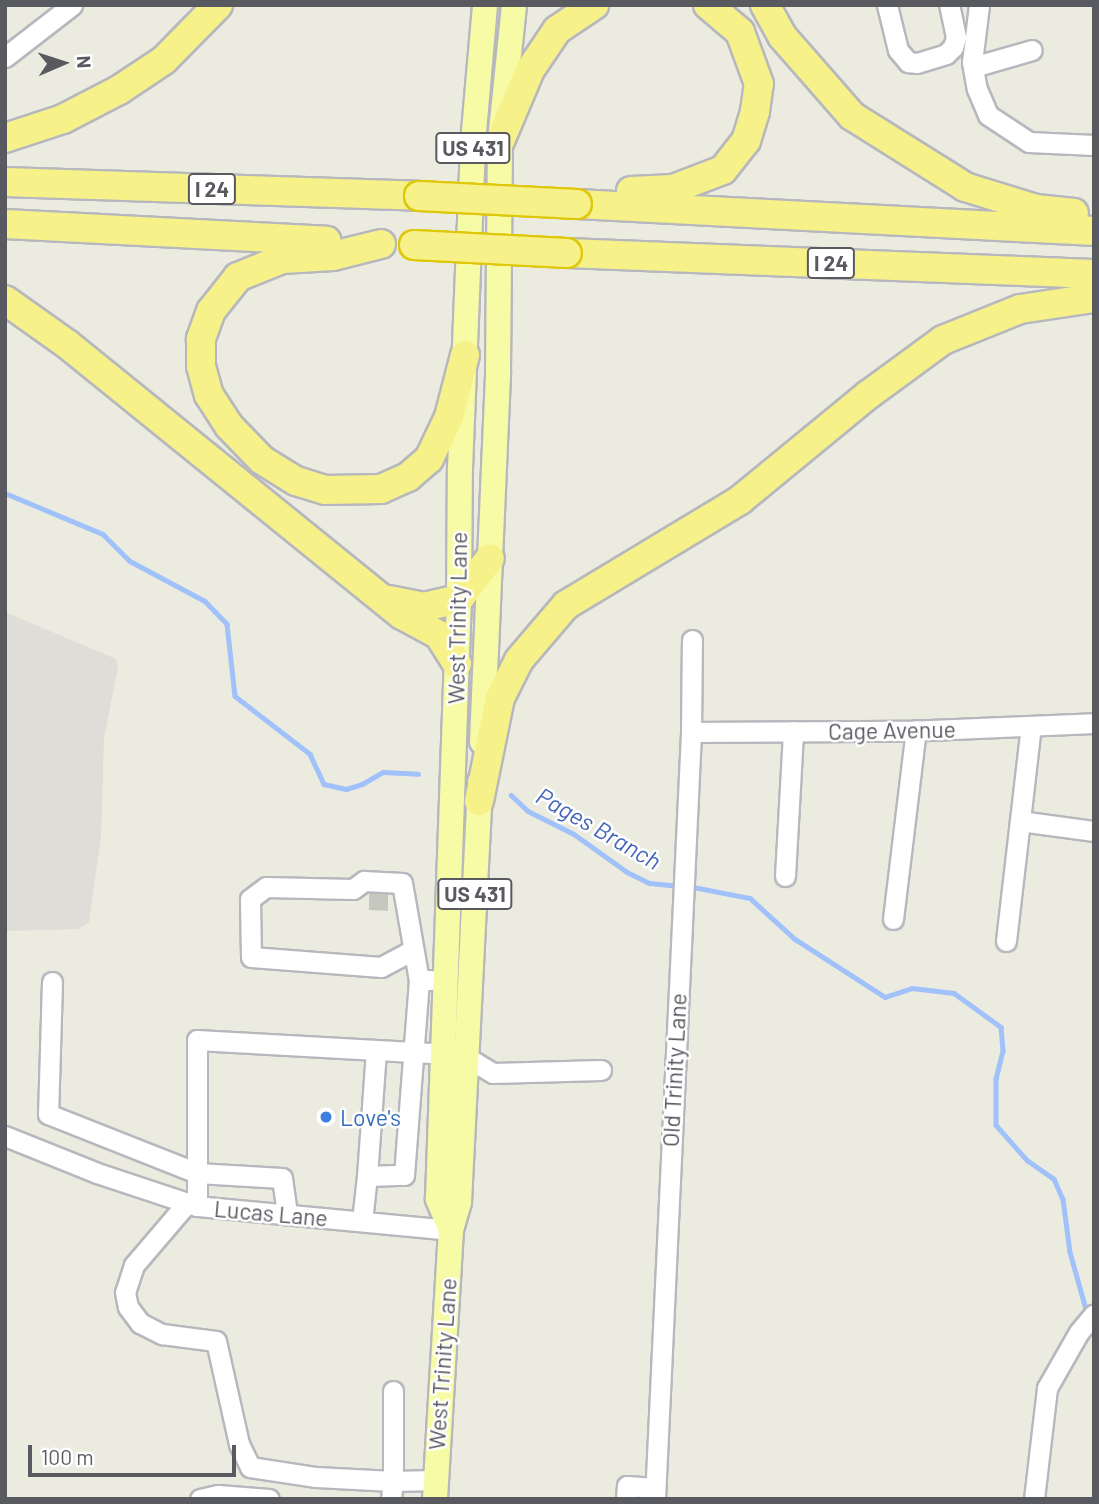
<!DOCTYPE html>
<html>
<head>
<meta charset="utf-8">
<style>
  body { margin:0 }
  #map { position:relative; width:1099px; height:1504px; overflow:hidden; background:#ebebdf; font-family:Barlow,sans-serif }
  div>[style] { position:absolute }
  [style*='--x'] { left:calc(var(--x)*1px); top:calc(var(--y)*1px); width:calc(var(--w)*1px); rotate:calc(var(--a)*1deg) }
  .industrial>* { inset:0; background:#deddd7 }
  .stream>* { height:4.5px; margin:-2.25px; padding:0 2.25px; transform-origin:2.25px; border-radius:2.25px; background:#a0c1fa }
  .minor-tunnel>* { height:19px; margin-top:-9.5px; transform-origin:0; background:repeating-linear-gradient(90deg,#c6c7bf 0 19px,transparent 0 29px) }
  .roads { filter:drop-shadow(2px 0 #b7b8be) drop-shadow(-2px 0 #b7b8be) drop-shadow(0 2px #b7b8be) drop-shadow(0 -2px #b7b8be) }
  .minor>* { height:19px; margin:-9.5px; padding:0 9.5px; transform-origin:9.5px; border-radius:9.5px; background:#fff }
  .major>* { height:24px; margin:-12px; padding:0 12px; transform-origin:12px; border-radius:12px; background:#f8fba5 }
  .highway>* { height:28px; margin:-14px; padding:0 14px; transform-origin:14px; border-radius:14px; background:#f7f18a }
  .bridges { filter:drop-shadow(2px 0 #dfc70b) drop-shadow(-2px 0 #dfc70b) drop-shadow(0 2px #dfc70b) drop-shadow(0 -2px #dfc70b) }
  .highway-bridge>* { height:28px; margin:-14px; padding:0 14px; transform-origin:14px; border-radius:14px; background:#f7f18a }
  .dots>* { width:19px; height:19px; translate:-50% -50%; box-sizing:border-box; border:4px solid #fff; border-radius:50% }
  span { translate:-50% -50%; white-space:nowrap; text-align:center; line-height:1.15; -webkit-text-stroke:5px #fff; paint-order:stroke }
  .shield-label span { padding:2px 5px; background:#fff; border:2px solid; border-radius:5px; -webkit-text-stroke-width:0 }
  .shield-label { font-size:21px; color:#585a60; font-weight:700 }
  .street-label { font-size:23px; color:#585a60 }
  .shop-label { font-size:23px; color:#366cbe }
  .left { translate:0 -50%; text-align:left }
  .water-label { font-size:24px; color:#4567bb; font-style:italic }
  .frame { position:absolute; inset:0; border:7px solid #585a60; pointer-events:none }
  .north { position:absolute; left:28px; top:28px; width:70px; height:70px; -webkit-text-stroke:5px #fff; paint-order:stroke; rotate:87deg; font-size:19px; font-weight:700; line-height:28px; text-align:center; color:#585a60 }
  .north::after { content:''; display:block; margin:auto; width:24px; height:32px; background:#585a60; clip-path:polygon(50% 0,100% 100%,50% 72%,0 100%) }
  .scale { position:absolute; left:28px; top:1445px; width:208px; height:32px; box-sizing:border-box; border:4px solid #585a60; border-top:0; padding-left:9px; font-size:21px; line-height:24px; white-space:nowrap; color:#585a60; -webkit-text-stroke:5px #fff; paint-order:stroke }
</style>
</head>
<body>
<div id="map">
  <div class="industrial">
    <div style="clip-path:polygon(5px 612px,116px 659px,118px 667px,104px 738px,101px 836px,89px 922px,78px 929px,5px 931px)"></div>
  </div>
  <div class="stream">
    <div style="--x:5;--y:493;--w:106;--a:22.7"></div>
    <div style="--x:103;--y:534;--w:38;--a:45"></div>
    <div style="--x:130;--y:561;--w:85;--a:28.1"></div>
    <div style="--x:205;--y:601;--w:32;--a:46"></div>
    <div style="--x:227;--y:624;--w:72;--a:83.7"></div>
    <div style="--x:235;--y:696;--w:95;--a:37.7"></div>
    <div style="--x:310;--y:754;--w:33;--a:65"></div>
    <div style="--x:324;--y:784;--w:23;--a:13"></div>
    <div style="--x:346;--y:789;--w:17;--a:-17"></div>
    <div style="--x:362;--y:784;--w:24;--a:-30"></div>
    <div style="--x:383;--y:772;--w:35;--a:3"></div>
    <div style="--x:511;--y:795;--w:23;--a:43"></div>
    <div style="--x:528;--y:811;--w:51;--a:26.6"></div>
    <div style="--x:574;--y:834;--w:65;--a:35.6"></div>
    <div style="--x:627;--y:872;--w:25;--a:26"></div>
    <div style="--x:650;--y:883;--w:29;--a:6"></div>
    <div style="--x:688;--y:886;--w:63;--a:11"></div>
    <div style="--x:750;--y:898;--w:61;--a:42.3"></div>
    <div style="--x:795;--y:939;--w:107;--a:32.8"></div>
    <div style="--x:885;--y:997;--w:28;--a:-18"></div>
    <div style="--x:912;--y:988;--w:42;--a:6.8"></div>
    <div style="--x:954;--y:993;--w:58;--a:35.9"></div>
    <div style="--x:1001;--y:1027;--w:24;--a:85"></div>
    <div style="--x:1003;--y:1051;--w:29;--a:104"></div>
    <div style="--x:996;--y:1079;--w:46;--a:90"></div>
    <div style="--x:996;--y:1125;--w:47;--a:48.5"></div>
    <div style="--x:1027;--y:1160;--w:33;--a:35"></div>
    <div style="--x:1054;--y:1179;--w:22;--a:66"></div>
    <div style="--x:1063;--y:1199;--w:53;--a:82.5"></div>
    <div style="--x:1070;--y:1252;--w:63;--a:74.4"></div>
  </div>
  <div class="minor-tunnel">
    <div style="--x:369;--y:900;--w:20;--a:3"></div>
  </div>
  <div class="roads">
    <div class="minor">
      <div style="--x:887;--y:5;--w:46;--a:76.3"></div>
      <div style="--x:898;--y:50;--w:16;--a:50"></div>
      <div style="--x:908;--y:62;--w:9;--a:6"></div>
      <div style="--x:917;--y:63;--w:30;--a:-17"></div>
      <div style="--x:946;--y:54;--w:10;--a:-45"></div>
      <div style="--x:953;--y:47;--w:10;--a:-73"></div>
      <div style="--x:956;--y:37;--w:33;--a:-102"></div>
      <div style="--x:979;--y:5;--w:57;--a:97"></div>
      <div style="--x:972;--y:62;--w:27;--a:80"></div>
      <div style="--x:977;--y:89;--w:28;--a:67"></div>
      <div style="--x:988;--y:115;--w:49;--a:33.4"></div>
      <div style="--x:1029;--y:142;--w:65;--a:2.6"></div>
      <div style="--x:5;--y:57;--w:85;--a:-37.8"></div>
      <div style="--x:973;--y:67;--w:61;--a:-16.1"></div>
      <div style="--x:691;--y:732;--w:215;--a:-0.3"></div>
      <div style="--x:906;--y:731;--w:188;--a:-2.4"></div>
      <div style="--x:1020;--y:821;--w:75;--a:7.7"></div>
      <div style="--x:785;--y:876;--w:145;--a:-86.8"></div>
      <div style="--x:893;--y:919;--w:190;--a:-83.1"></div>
      <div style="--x:1006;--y:941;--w:216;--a:-83.4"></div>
      <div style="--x:413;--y:950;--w:36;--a:152"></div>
      <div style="--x:381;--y:967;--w:130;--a:-175.6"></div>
      <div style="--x:251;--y:957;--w:58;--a:-91"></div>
      <div style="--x:250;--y:899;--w:20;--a:-37"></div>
      <div style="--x:266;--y:887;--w:87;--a:1.3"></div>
      <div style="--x:353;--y:889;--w:14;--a:-36"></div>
      <div style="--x:364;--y:881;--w:38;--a:3"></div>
      <div style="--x:402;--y:883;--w:98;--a:80.1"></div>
      <div style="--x:52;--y:982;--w:132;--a:91.7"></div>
      <div style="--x:48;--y:1114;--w:160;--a:21.6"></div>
      <div style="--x:197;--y:1173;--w:85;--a:3.4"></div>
      <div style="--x:282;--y:1178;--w:37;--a:82"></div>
      <div style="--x:5;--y:1136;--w:99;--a:21.9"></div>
      <div style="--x:97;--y:1173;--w:105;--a:18.3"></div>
      <div style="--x:197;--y:1206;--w:255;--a:5.4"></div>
      <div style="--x:367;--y:1176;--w:125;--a:-85.9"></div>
      <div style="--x:187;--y:1203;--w:82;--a:130.5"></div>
      <div style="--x:134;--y:1265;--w:28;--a:108"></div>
      <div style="--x:125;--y:1292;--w:15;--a:79"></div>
      <div style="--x:128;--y:1307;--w:20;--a:53"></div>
      <div style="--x:140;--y:1323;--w:25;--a:27"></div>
      <div style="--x:162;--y:1334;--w:54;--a:7.4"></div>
      <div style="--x:216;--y:1341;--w:106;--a:77.4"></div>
      <div style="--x:239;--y:1444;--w:25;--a:64"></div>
      <div style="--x:250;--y:1467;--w:67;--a:8.6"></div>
      <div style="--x:316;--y:1477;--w:77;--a:3"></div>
      <div style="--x:393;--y:1481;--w:90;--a:-90"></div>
      <div style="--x:197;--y:1206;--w:166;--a:-90"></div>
      <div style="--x:197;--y:1040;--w:248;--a:3.2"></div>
      <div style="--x:445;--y:1054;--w:21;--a:8"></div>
      <div style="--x:466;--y:1057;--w:31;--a:31"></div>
      <div style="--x:493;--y:1073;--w:108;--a:-1.6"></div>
      <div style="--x:362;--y:1221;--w:45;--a:-83.7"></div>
      <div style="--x:367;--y:1176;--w:37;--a:-2"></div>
      <div style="--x:404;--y:1175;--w:196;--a:-85.6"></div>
      <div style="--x:419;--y:980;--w:12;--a:0"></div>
      <div style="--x:200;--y:1499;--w:18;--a:-13"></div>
      <div style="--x:218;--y:1495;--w:51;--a:4.5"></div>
      <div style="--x:391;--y:1499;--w:18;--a:-84"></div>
      <div style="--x:393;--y:1481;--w:42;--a:-1.4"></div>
      <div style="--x:626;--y:1499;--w:13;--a:-86"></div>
      <div style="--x:627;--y:1486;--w:28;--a:4"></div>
      <div style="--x:655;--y:1499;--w:768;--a:-87.31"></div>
      <div style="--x:691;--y:732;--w:92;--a:-89.4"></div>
      <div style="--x:1034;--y:1499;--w:112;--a:-83.3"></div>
      <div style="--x:1047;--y:1388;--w:64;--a:-60.3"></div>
      <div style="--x:1079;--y:1332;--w:23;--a:-50"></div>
    </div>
    <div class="major">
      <div style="--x:482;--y:742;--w:371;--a:-87.5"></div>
      <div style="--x:498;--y:371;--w:230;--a:-89.5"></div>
      <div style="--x:500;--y:141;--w:137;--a:-84.1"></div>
      <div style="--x:451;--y:1230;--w:34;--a:-113"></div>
      <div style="--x:438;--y:1199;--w:600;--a:-88"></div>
      <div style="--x:459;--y:599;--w:130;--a:-89.6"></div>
      <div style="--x:460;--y:469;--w:326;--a:-87.7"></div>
      <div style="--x:473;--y:143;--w:139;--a:-85"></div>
      <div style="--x:435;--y:1499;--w:269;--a:-86.6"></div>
      <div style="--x:451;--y:1230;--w:29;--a:-74"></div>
      <div style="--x:459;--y:1202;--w:421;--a:-87.1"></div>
    </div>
    <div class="highway">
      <div style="--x:765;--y:5;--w:35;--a:61"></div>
      <div style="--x:782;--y:36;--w:106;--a:48.8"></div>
      <div style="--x:852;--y:116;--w:133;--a:32.1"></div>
      <div style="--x:965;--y:187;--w:74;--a:17.2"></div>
      <div style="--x:1036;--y:209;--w:38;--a:6"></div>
      <div style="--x:5;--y:138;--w:61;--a:-18.1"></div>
      <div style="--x:63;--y:119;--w:63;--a:-27.4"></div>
      <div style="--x:119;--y:90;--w:54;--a:-33.7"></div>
      <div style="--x:164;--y:60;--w:77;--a:-45.5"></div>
      <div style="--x:500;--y:141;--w:77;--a:-67.1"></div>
      <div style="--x:530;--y:70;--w:48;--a:-56"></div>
      <div style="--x:557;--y:30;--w:45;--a:-34"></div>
      <div style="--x:5;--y:182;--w:414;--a:1.9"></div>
      <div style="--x:631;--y:191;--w:42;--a:-2.7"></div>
      <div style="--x:673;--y:189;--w:53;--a:-20.8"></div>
      <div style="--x:723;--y:170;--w:37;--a:-52"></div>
      <div style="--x:746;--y:141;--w:31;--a:-73"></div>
      <div style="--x:755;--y:111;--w:27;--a:-82"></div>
      <div style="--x:759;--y:84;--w:55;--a:-110.1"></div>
      <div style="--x:740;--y:32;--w:42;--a:-139.8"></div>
      <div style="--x:577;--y:204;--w:518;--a:2.99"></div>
      <div style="--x:5;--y:224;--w:322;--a:3"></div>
      <div style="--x:381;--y:244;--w:49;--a:166"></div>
      <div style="--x:333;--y:256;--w:51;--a:176.6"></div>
      <div style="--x:282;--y:259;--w:48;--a:157.8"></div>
      <div style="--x:238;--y:277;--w:43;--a:128.5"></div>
      <div style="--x:211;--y:311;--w:30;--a:110"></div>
      <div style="--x:201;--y:339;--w:27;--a:90"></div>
      <div style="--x:201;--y:366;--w:30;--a:75"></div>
      <div style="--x:209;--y:395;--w:37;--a:57"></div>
      <div style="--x:229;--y:426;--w:47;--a:45.9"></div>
      <div style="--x:262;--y:460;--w:40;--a:32"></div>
      <div style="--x:296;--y:481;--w:30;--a:17"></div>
      <div style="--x:325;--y:490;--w:56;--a:-1"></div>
      <div style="--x:381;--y:489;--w:30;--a:-24"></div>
      <div style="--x:408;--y:477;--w:28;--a:-41"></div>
      <div style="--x:429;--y:459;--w:47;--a:-64.5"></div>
      <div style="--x:449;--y:417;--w:64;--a:-75.5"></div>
      <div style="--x:567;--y:253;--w:527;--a:2.28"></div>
      <div style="--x:5;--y:300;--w:76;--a:35.4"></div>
      <div style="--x:67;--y:344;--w:431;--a:39"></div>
      <div style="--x:402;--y:615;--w:42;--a:28.4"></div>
      <div style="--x:439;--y:635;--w:34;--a:58"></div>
      <div style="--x:389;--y:600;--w:36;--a:11"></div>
      <div style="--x:424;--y:607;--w:36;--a:-13"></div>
      <div style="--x:459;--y:599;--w:51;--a:-52.9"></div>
      <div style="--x:479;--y:801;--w:105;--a:-78.5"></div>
      <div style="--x:500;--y:698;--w:42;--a:-63.4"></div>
      <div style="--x:519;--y:660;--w:72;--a:-49.5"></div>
      <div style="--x:566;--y:605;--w:203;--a:-31.1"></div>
      <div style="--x:740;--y:500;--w:166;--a:-39.4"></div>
      <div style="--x:868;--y:395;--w:93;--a:-36.3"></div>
      <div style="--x:943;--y:340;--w:83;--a:-21.9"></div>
      <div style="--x:1020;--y:309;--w:75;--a:-8.5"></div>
    </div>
  </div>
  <div class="bridges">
    <div class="highway-bridge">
      <div style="--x:419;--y:196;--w:158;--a:2.9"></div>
      <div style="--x:414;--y:245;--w:153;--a:3"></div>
    </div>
  </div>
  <div class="dots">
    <div style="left:326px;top:1117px;background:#3f7fe0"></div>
  </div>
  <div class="shield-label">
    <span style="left:473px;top:148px">US 431</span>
    <span style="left:212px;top:189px">I 24</span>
    <span style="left:831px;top:263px">I 24</span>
    <span style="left:475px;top:894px">US 431</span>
  </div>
  <div class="street-label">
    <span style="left:457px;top:618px;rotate:-89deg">West Trinity Lane</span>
    <span style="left:892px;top:730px;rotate:-1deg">Cage Avenue</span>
    <span style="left:674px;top:1070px;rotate:-87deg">Old Trinity Lane</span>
    <span style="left:271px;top:1213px;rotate:5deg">Lucas Lane</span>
    <span style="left:442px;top:1364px;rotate:-86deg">West Trinity Lane</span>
  </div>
  <div class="shop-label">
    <span class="left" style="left:340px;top:1117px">Love's</span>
  </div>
  <div class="water-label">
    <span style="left:599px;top:828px;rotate:30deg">Pages Branch</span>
  </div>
  <div class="frame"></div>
  <div class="north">N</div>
  <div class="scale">100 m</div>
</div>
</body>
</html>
